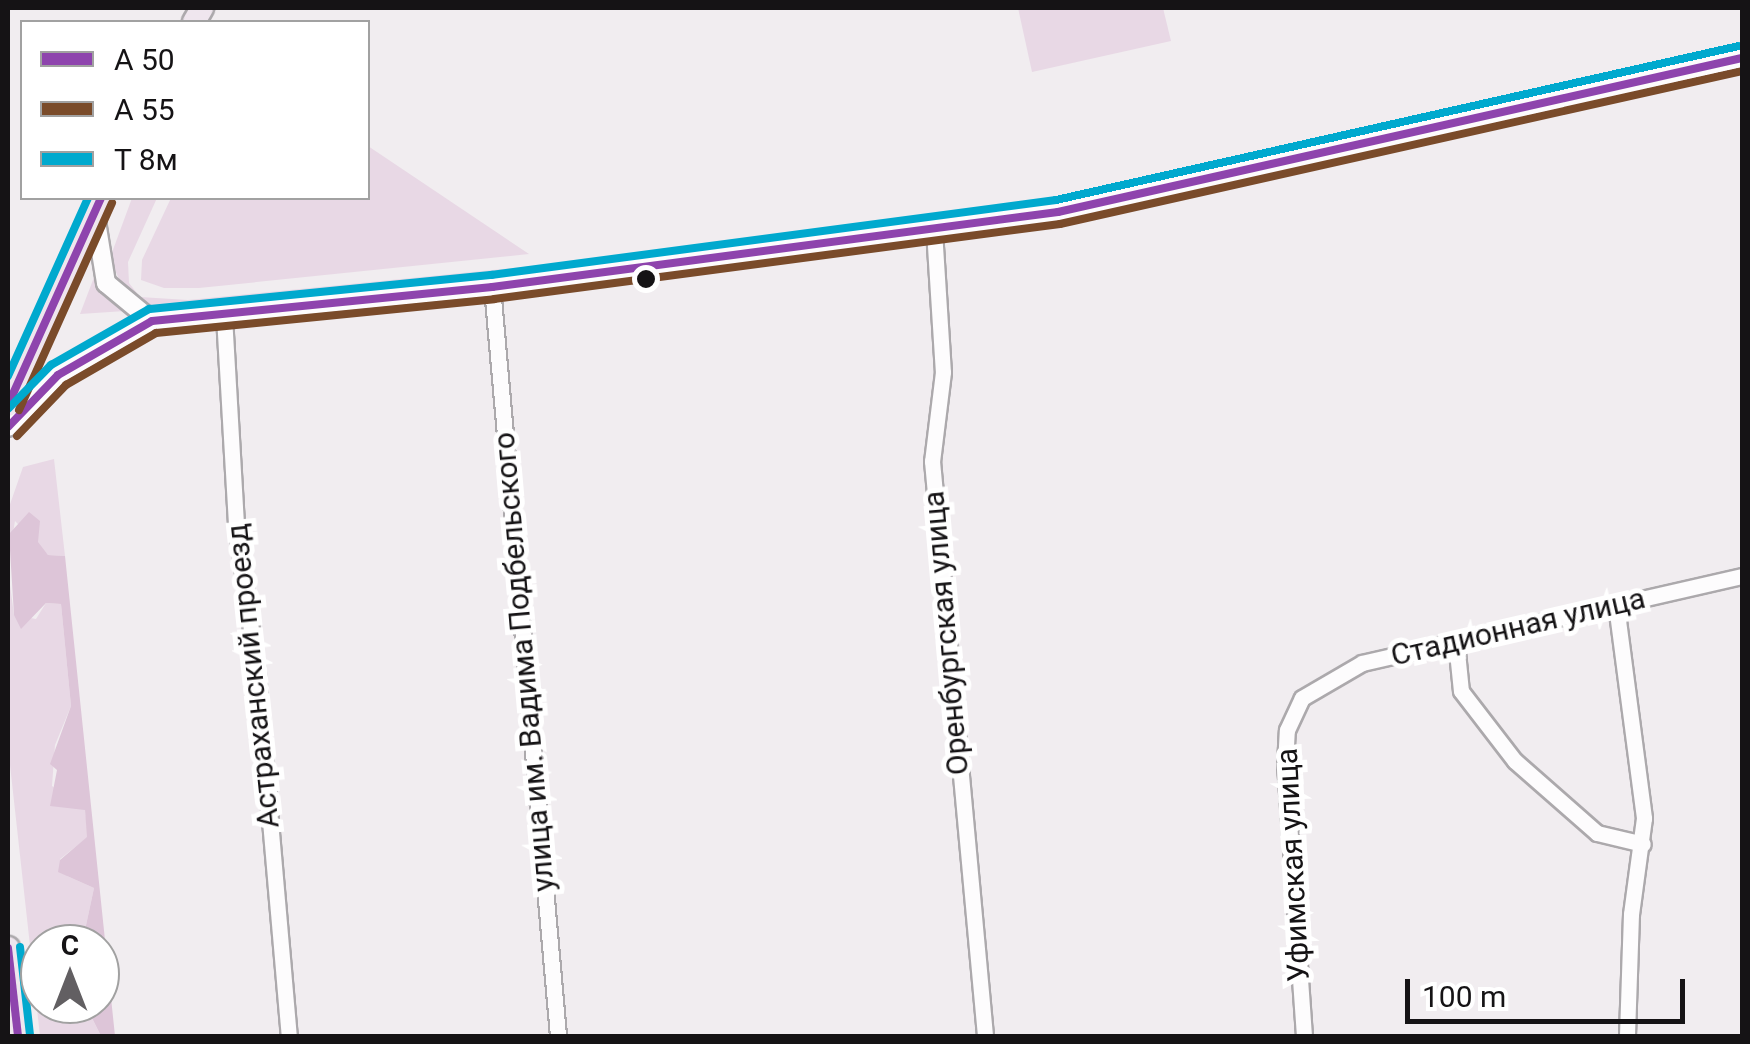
<!DOCTYPE html>
<html>
<head>
<meta charset="utf-8">
<style>
  body { margin:0 }
  #map { position:relative; width:1750px; height:1044px; overflow:hidden; background:#f1edf0; font-family:Roboto,sans-serif }
  div>[style] { position:absolute }
  [style*='--x'] { left:calc(var(--x)*1px); top:calc(var(--y)*1px); width:calc(var(--w)*1px); rotate:calc(var(--a)*1deg) }
  .green>* { inset:0; background:#e8d8e5 }
  .forest>* { inset:0; background:#ddc5d8 }
  .roads { filter:drop-shadow(2px 0 #aca9ac) drop-shadow(-2px 0 #aca9ac) drop-shadow(0 2px #aca9ac) drop-shadow(0 -2px #aca9ac) }
  .minor>* { height:15px; margin:-7.5px; padding:0 7.5px; transform-origin:7.5px; border-radius:7.5px; background:#fdfcfd }
  .tertiary>* { height:18px; margin:-9px; padding:0 9px; transform-origin:9px; border-radius:9px; background:#fdfcfd }
  .primary>* { height:22px; margin:-11px; padding:0 11px; transform-origin:11px; border-radius:11px; background:#efe6ee }
  .bus-1>* { height:8px; margin:-4px; padding:0 4px; transform-origin:4px; border-radius:4px; background:#8e44ad }
  .bus-2>* { height:8px; margin:-4px; padding:0 4px; transform-origin:4px; border-radius:4px; background:#7a4b2a }
  .bus-3>* { height:8px; margin:-4px; padding:0 4px; transform-origin:4px; border-radius:4px; background:#00a9ce }
  .dots>* { width:28px; height:28px; translate:-50% -50%; box-sizing:border-box; border:5px solid #fff; border-radius:50% }
  span { translate:-50% -50%; white-space:nowrap; text-align:center; line-height:1.15; -webkit-text-stroke:10px #fff; paint-order:stroke }
  .street-label { font-size:30px; color:#151315 }
  .frame { position:absolute; inset:0; border:10px solid #151315; pointer-events:none }
  .legend { position:absolute; left:20px; top:20px; width:350px; height:180px; box-sizing:border-box; background:#fff; border:2px solid #a1a1a1; margin:0; padding:12px 18px; list-style:none; font-size:30px; color:#151315 }
  .legend li { display:flex; align-items:center; gap:20px; height:50px }
  .legend b { width:50px; border:2px solid #a1a1a1 }
  .north { position:absolute; left:20px; top:924px; width:100px; height:100px; box-sizing:border-box; background:#fff; border:2px solid #a1a1a1; border-radius:50%; rotate:0deg; font-size:28px; font-weight:700; line-height:40px; text-align:center; color:#151315 }
  .north::after { content:''; display:block; margin:auto; width:35px; height:45px; background:#625f62; clip-path:polygon(50% 0,100% 100%,50% 72%,0 100%) }
  .scale { position:absolute; left:1405px; top:979px; width:280px; height:45px; box-sizing:border-box; border:5px solid #151315; border-top:0; padding-left:12px; font-size:30px; line-height:35px; white-space:nowrap; color:#151315; -webkit-text-stroke:8px #fff; paint-order:stroke }
</style>
</head>
<body>
<div id="map">
  <div class="green">
    <div style="clip-path:polygon(1018px 8px,1163px 8px,1171px 41px,1032px 72px)"></div>
    <div style="clip-path:polygon(368px 146px,529px 254px,199px 288px,164px 288px,141px 280px,142px 260px,171px 198px,368px 198px)"></div>
    <div style="clip-path:polygon(132px 198px,157px 198px,128px 262px,129px 283px,140px 297px,188px 300px,543px 265px,543px 270px,148px 307px,121px 284px,110px 258px)"></div>
    <div style="clip-path:polygon(96px 272px,102px 294px,125px 311px,80px 314px)"></div>
    <div style="clip-path:polygon(54px 459px,65px 556px,48px 555px,15px 521px,8px 563px,8px 510px,23px 467px)"></div>
    <div style="clip-path:polygon(8px 570px,14px 615px,36px 619px,46px 603px,61px 604px,71px 706px,55px 745px,52px 786px,85px 809px,88px 837px,60px 859px,67px 876px,94px 888px,82px 944px,40px 944px,40px 1004px,85px 1004px,101px 1036px,40px 1036px,8px 747px)"></div>
  </div>
  <div class="forest">
    <div style="clip-path:polygon(29px 512px,40px 521px,38px 542px,48px 555px,65px 556px,115px 1036px,101px 1036px,85px 1004px,100px 1004px,100px 944px,82px 944px,94px 888px,58px 872px,60px 860px,87px 837px,85px 810px,50px 806px,57px 770px,50px 764px,71px 706px,61px 604px,46px 603px,21px 629px,14px 615px,9px 534px)"></div>
  </div>
  <div class="roads">
    <div class="minor">
      <div style="--x:934;--y:230;--w:142;--a:86.4"></div>
      <div style="--x:943;--y:372;--w:90;--a:97"></div>
      <div style="--x:932;--y:461;--w:577;--a:84.73"></div>
      <div style="--x:492;--y:287;--w:752;--a:84.96"></div>
      <div style="--x:224;--y:316;--w:208;--a:86.7"></div>
      <div style="--x:236;--y:524;--w:149;--a:81.9"></div>
      <div style="--x:257;--y:672;--w:365;--a:85"></div>
      <div style="--x:1616;--y:605;--w:215;--a:82.5"></div>
      <div style="--x:1644;--y:818;--w:97;--a:97.7"></div>
      <div style="--x:1631;--y:914;--w:122;--a:91.9"></div>
      <div style="--x:1456;--y:642;--w:49;--a:84.2"></div>
      <div style="--x:1461;--y:691;--w:88;--a:52.4"></div>
      <div style="--x:1515;--y:761;--w:109;--a:41.3"></div>
      <div style="--x:1597;--y:833;--w:47;--a:13.4"></div>
      <div style="--x:1304;--y:1036;--w:272;--a:-94"></div>
      <div style="--x:1285;--y:765;--w:35;--a:-87"></div>
      <div style="--x:1287;--y:730;--w:35;--a:-65"></div>
      <div style="--x:1302;--y:698;--w:69;--a:-30.3"></div>
      <div style="--x:1362;--y:663;--w:390;--a:-12.9"></div>
    </div>
    <div class="tertiary">
      <div style="--x:95;--y:215;--w:69;--a:80.8"></div>
      <div style="--x:106;--y:283;--w:60;--a:39.6"></div>
      <div style="--x:8;--y:427;--w:72;--a:-46.1"></div>
      <div style="--x:58;--y:375;--w:108;--a:-29.9"></div>
      <div style="--x:152;--y:321;--w:342;--a:-5.7"></div>
      <div style="--x:492;--y:287;--w:571;--a:-7.55"></div>
      <div style="--x:1058;--y:212;--w:701;--a:-12.69"></div>
    </div>
    <div class="primary">
      <div style="--x:194;--y:22;--w:16;--a:-60"></div>
      <div style="--x:8;--y:405;--w:227;--a:-65.8"></div>
      <div style="--x:8;--y:948;--w:89;--a:83.5"></div>
    </div>
  </div>
  <div class="bus-1">
    <div style="--x:8;--y:405;--w:227;--a:-65.8"></div>
    <div style="--x:8;--y:427;--w:72;--a:-46.1"></div>
    <div style="--x:58;--y:375;--w:108;--a:-29.9"></div>
    <div style="--x:152;--y:321;--w:342;--a:-5.7"></div>
    <div style="--x:492;--y:287;--w:571;--a:-7.55"></div>
    <div style="--x:1058;--y:212;--w:701;--a:-12.69"></div>
    <div style="--x:8;--y:948;--w:89;--a:83.5"></div>
  </div>
  <div class="bus-2">
    <div style="--x:19;--y:410;--w:227;--a:-65.8"></div>
    <div style="--x:17;--y:436;--w:71;--a:-46.1"></div>
    <div style="--x:66;--y:385;--w:104;--a:-30"></div>
    <div style="--x:156;--y:333;--w:340;--a:-5.7"></div>
    <div style="--x:494;--y:299;--w:571;--a:-7.55"></div>
    <div style="--x:1060;--y:224;--w:699;--a:-12.64"></div>
  </div>
  <div class="bus-3">
    <div style="--x:8;--y:376;--w:195;--a:-65.8"></div>
    <div style="--x:8;--y:409;--w:62;--a:-45.7"></div>
    <div style="--x:51;--y:365;--w:113;--a:-29.7"></div>
    <div style="--x:149;--y:309;--w:344;--a:-5.7"></div>
    <div style="--x:491;--y:275;--w:570;--a:-7.56"></div>
    <div style="--x:1056;--y:200;--w:700;--a:-12.71"></div>
    <div style="--x:20;--y:947;--w:89;--a:83.5"></div>
  </div>
  <div class="dots">
    <div style="left:646px;top:279px;background:#151315"></div>
  </div>
  <div class="street-label">
    <span style="left:1518px;top:627px;rotate:-13deg">Стадионная улица</span>
    <span style="left:946px;top:633px;rotate:-95deg">Оренбургская улица</span>
    <span style="left:524px;top:662px;rotate:-95deg">улица им. Вадима Подбельского</span>
    <span style="left:253px;top:676px;rotate:-96deg">Астраханский проезд</span>
    <span style="left:1293px;top:865px;rotate:-93deg">Уфимская улица</span>
  </div>
  <div class="frame"></div>
  <ul class="legend">
  <li><b style="height:12px;background:#8e44ad"></b>А 50</li>
  <li><b style="height:12px;background:#7a4b2a"></b>А 55</li>
  <li><b style="height:12px;background:#00a9ce"></b>Т 8м</li>
  </ul>
  <div class="north">С</div>
  <div class="scale">100 m</div>
</div>
</body>
</html>
